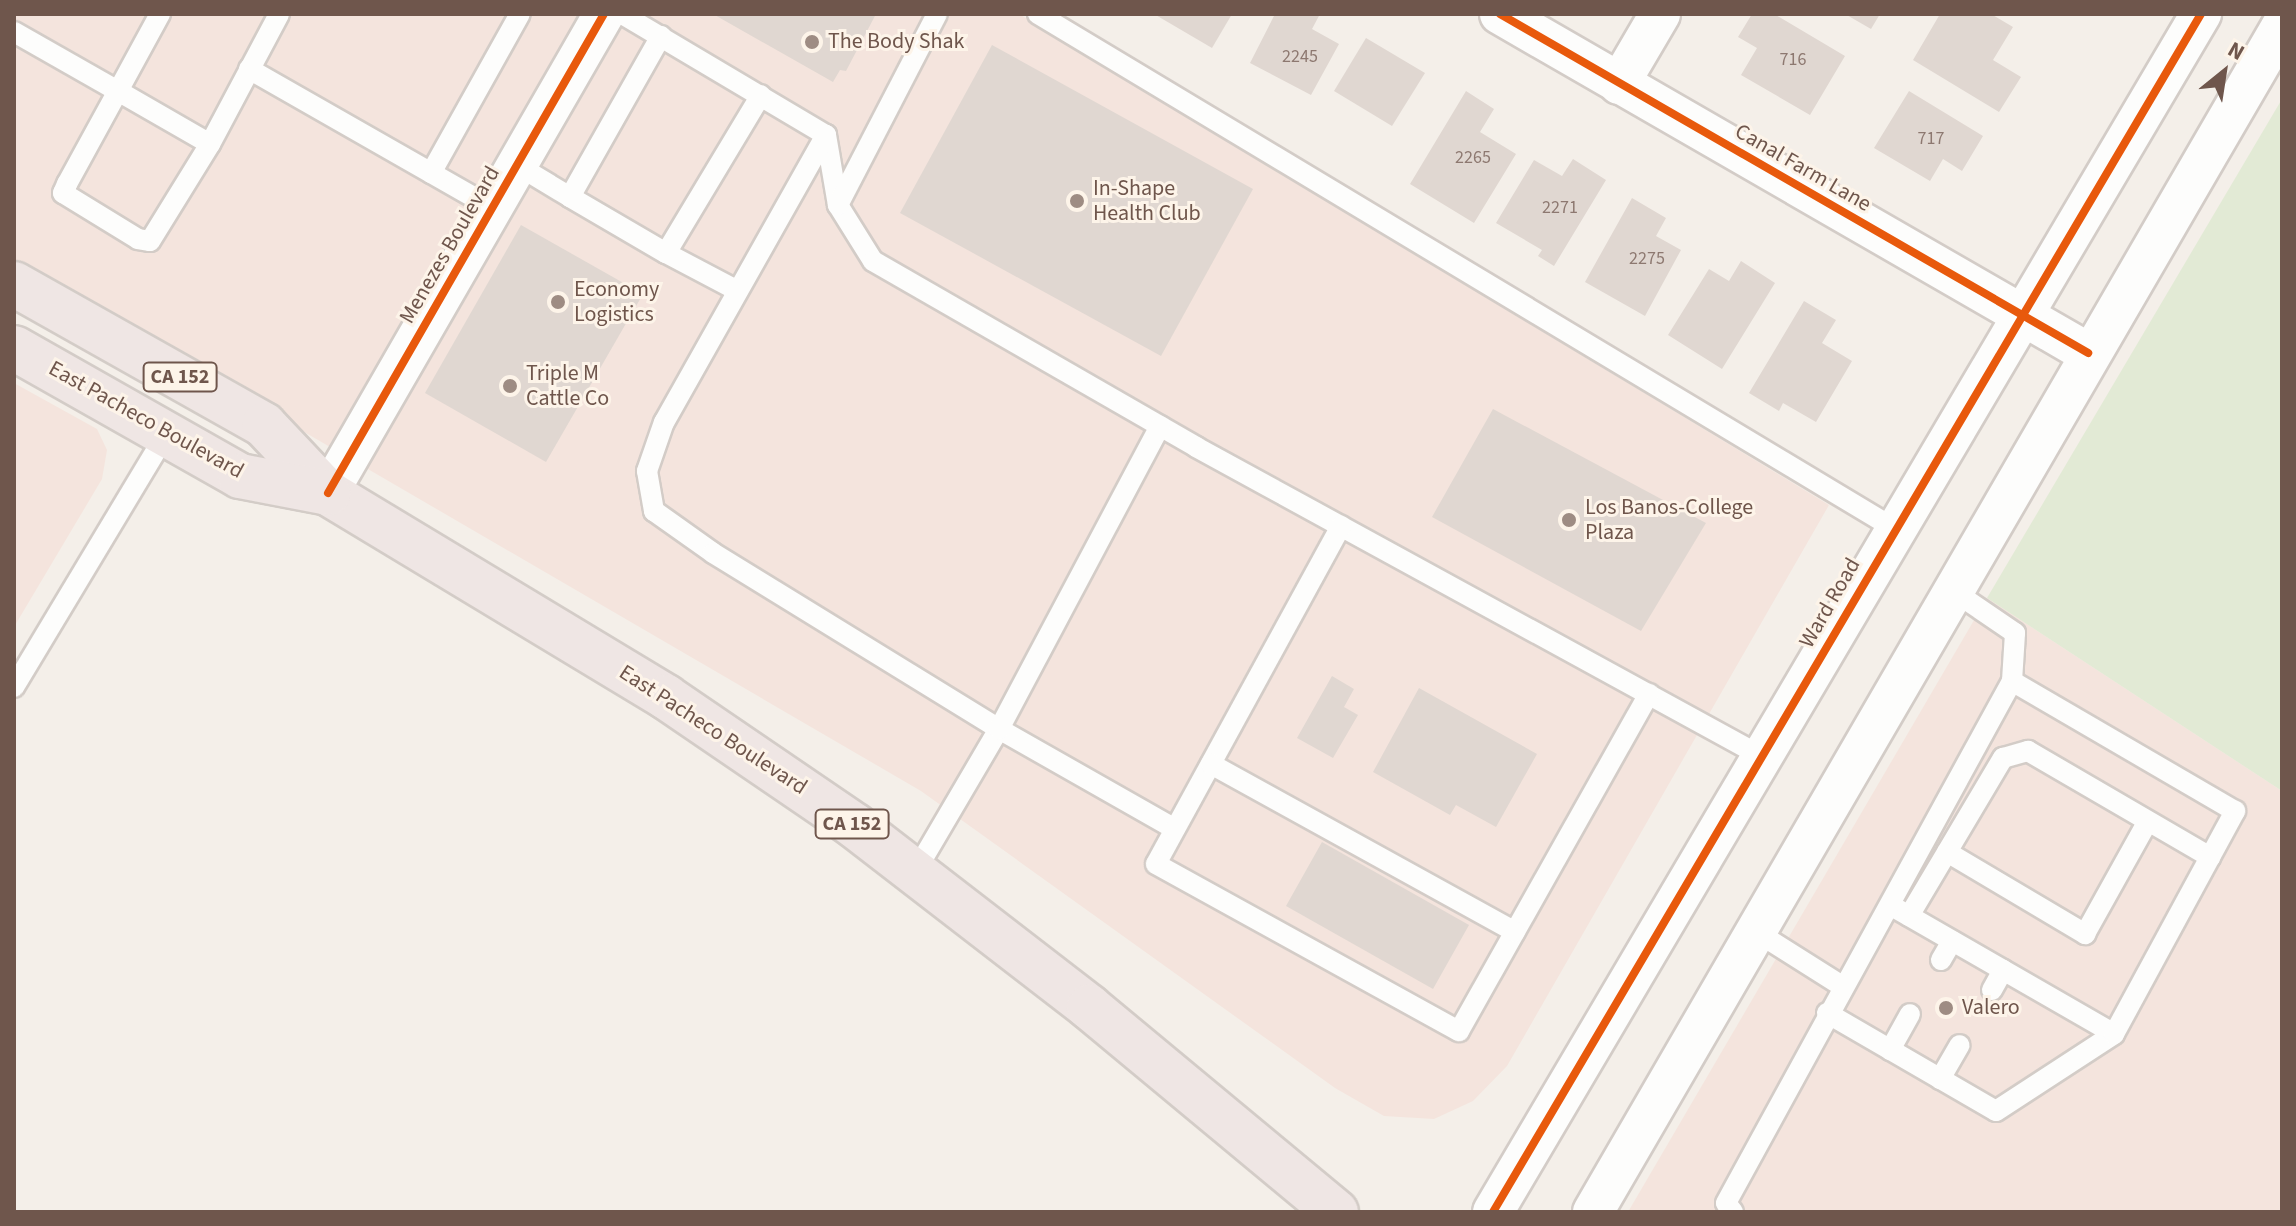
<!DOCTYPE html>
<html>
<head>
<meta charset="utf-8">
<style>
  body { margin:0 }
  #map { position:relative; width:2296px; height:1226px; overflow:hidden; background:#f4efe9; font-family:"Source Sans 3",sans-serif }
  div>[style] { position:absolute }
  [style*='--x'] { left:calc(var(--x)*1px); top:calc(var(--y)*1px); width:calc(var(--w)*1px); rotate:calc(var(--a)*1deg) }
  .commercial>* { inset:0; background:#f4e4dd }
  .green>* { inset:0; background:#e2ead5 }
  .building>* { inset:0; background:#e0d7d1 }
  .roads { filter:drop-shadow(2px 0 #d3ccc7) drop-shadow(-2px 0 #d3ccc7) drop-shadow(0 2px #d3ccc7) drop-shadow(0 -2px #d3ccc7) }
  .lane>* { height:20px; margin:-10px; padding:0 10px; transform-origin:10px; border-radius:10px; background:#fdfdfc }
  .street>* { height:40px; margin:-20px; padding:0 20px; transform-origin:20px; border-radius:20px; background:#fdfdfc }
  .highway>* { height:44px; margin:-22px; padding:0 22px; transform-origin:22px; border-radius:22px; background:#efe6e4 }
  .cycleway>* { height:8px; margin:-4px; padding:0 4px; transform-origin:4px; border-radius:4px; background:#e8590c }
  .dots>* { width:22px; height:22px; translate:-50% -50%; box-sizing:border-box; border:4px solid #fdf4e9; border-radius:50% }
  span { translate:-50% -50%; white-space:nowrap; text-align:center; line-height:1.15; -webkit-text-stroke:6px #fdf4e9; paint-order:stroke }
  .number-label { font-size:18px; color:#8d7870 }
  .number-label span { -webkit-text-stroke-width:0 }
  .shield-label span { padding:2px 6px; background:#fdf4e9; border:2px solid; border-radius:6px; -webkit-text-stroke-width:0 }
  .shield-label { font-size:20px; color:#6f564c; font-weight:700 }
  .poi-label { font-size:22px; color:#6f564c }
  .left { translate:0 -50%; text-align:left }
  .street-label { font-size:22px; color:#6f564c }
  .frame { position:absolute; inset:0; border:16px solid #6f564c; pointer-events:none }
  .north { position:absolute; left:2184px; top:32px; width:80px; height:80px; -webkit-text-stroke:6px #fdf4e9; paint-order:stroke; rotate:30deg; font-size:22px; font-weight:700; line-height:32px; text-align:center; color:#6f564c }
  .north::after { content:''; display:block; margin:auto; width:28px; height:36px; background:#6f564c; clip-path:polygon(50% 0,100% 100%,50% 72%,0 100%) }
</style>
</head>
<body>
<div id="map">
  <div class="commercial">
    <div style="clip-path:polygon(14px 14px,1019px 14px,1829px 505px,1507px 1066px,1473px 1101px,1434px 1119px,1384px 1116px,1335px 1088px,921px 791px,14px 263px)"></div>
    <div style="clip-path:polygon(14px 383px,97px 429px,107px 450px,102px 479px,14px 627px)"></div>
    <div style="clip-path:polygon(1987px 598px,2282px 791px,2282px 1212px,1628px 1212px)"></div>
  </div>
  <div class="green">
    <div style="clip-path:polygon(2282px 99px,2282px 791px,1987px 598px)"></div>
  </div>
  <div class="building">
    <div style="clip-path:polygon(713px 14px,876px 14px,846px 71px,840px 70px,833px 82px)"></div>
    <div style="clip-path:polygon(1154px 14px,1232px 14px,1212px 48px)"></div>
    <div style="clip-path:polygon(1275px 14px,1320px 14px,1312px 29px,1339px 44px,1311px 95px,1250px 63px)"></div>
    <div style="clip-path:polygon(1752px 14px,1774px 14px,1845px 56px,1810px 115px,1741px 75px,1757px 48px,1738px 37px)"></div>
    <div style="clip-path:polygon(1845px 14px,1880px 14px,1871px 29px)"></div>
    <div style="clip-path:polygon(1940px 14px,1991px 14px,2013px 27px,1993px 60px,2021px 77px,1999px 112px,1913px 60px)"></div>
    <div style="clip-path:polygon(1366px 38px,1425px 73px,1392px 126px,1334px 91px)"></div>
    <div style="clip-path:polygon(992px 45px,1253px 189px,1161px 356px,900px 213px)"></div>
    <div style="clip-path:polygon(1466px 91px,1494px 109px,1480px 132px,1516px 154px,1474px 223px,1410px 184px)"></div>
    <div style="clip-path:polygon(1909px 91px,1983px 136px,1962px 171px,1943px 159px,1930px 181px,1874px 148px)"></div>
    <div style="clip-path:polygon(1573px 159px,1606px 180px,1554px 266px,1538px 256px,1542px 250px,1496px 223px,1534px 160px,1562px 176px)"></div>
    <div style="clip-path:polygon(1632px 198px,1666px 218px,1656px 236px,1681px 250px,1645px 316px,1585px 282px)"></div>
    <div style="clip-path:polygon(521px 225px,643px 294px,546px 462px,425px 393px)"></div>
    <div style="clip-path:polygon(1741px 261px,1775px 283px,1722px 369px,1668px 335px,1709px 269px,1729px 281px)"></div>
    <div style="clip-path:polygon(1804px 301px,1836px 320px,1822px 343px,1852px 361px,1816px 422px,1783px 403px,1779px 411px,1749px 393px)"></div>
    <div style="clip-path:polygon(1493px 409px,1706px 523px,1641px 631px,1432px 517px)"></div>
    <div style="clip-path:polygon(1332px 676px,1354px 689px,1344px 707px,1358px 715px,1333px 758px,1297px 738px)"></div>
    <div style="clip-path:polygon(1419px 688px,1537px 754px,1496px 827px,1456px 805px,1450px 815px,1373px 772px)"></div>
    <div style="clip-path:polygon(1322px 842px,1469px 925px,1433px 989px,1286px 906px)"></div>
  </div>
  <div class="roads">
    <div class="lane">
      <div style="--x:622;--y:14;--w:237;--a:30.7"></div>
      <div style="--x:826;--y:135;--w:71;--a:80.3"></div>
      <div style="--x:838;--y:205;--w:66;--a:58"></div>
      <div style="--x:873;--y:261;--w:373;--a:29.9"></div>
      <div style="--x:1196;--y:447;--w:644;--a:28.67"></div>
      <div style="--x:1038;--y:14;--w:1000;--a:31"></div>
      <div style="--x:14;--y:32;--w:120;--a:29.6"></div>
      <div style="--x:118;--y:91;--w:106;--a:29.9"></div>
      <div style="--x:210;--y:144;--w:114;--a:121.7"></div>
      <div style="--x:150;--y:241;--w:12;--a:-171"></div>
      <div style="--x:138;--y:239;--w:88;--a:-148.5"></div>
      <div style="--x:63;--y:193;--w:10;--a:-66"></div>
      <div style="--x:67;--y:184;--w:106;--a:-61.3"></div>
      <div style="--x:118;--y:91;--w:88;--a:-61.4"></div>
      <div style="--x:661;--y:36;--w:185;--a:119.5"></div>
      <div style="--x:570;--y:197;--w:111;--a:30.3"></div>
      <div style="--x:666;--y:253;--w:184;--a:-59"></div>
      <div style="--x:249;--y:69;--w:281;--a:29.7"></div>
      <div style="--x:826;--y:135;--w:330;--a:119.4"></div>
      <div style="--x:664;--y:422;--w:52;--a:109.1"></div>
      <div style="--x:647;--y:471;--w:41;--a:80.1"></div>
      <div style="--x:654;--y:511;--w:72;--a:35.4"></div>
      <div style="--x:713;--y:553;--w:336;--a:31.6"></div>
      <div style="--x:999;--y:729;--w:202;--a:29.6"></div>
      <div style="--x:210;--y:144;--w:147;--a:-62"></div>
      <div style="--x:517;--y:165;--w:62;--a:31.1"></div>
      <div style="--x:431;--y:173;--w:182;--a:-60.8"></div>
      <div style="--x:838;--y:205;--w:215;--a:-62.6"></div>
      <div style="--x:666;--y:253;--w:81;--a:27.8"></div>
      <div style="--x:1341;--y:526;--w:385;--a:118.7"></div>
      <div style="--x:1156;--y:864;--w:346;--a:28.9"></div>
      <div style="--x:1459;--y:1031;--w:387;--a:-60.6"></div>
      <div style="--x:14;--y:687;--w:295;--a:-59"></div>
      <div style="--x:1211;--y:764;--w:347;--a:28.9"></div>
      <div style="--x:1947;--y:852;--w:161;--a:30.7"></div>
      <div style="--x:2085;--y:934;--w:129;--a:-60.9"></div>
      <div style="--x:915;--y:872;--w:166;--a:-59.6"></div>
      <div style="--x:999;--y:729;--w:343;--a:-62"></div>
      <div style="--x:1897;--y:909;--w:250;--a:29.9"></div>
      <div style="--x:1909;--y:916;--w:184;--a:-59.3"></div>
      <div style="--x:2003;--y:758;--w:26;--a:-16"></div>
      <div style="--x:2028;--y:751;--w:211;--a:30.2"></div>
      <div style="--x:1755;--y:931;--w:103;--a:32.3"></div>
      <div style="--x:1941;--y:960;--w:22;--a:-60"></div>
      <div style="--x:1992;--y:990;--w:23;--a:-61"></div>
      <div style="--x:1827;--y:1013;--w:195;--a:30.1"></div>
      <div style="--x:1996;--y:1111;--w:141;--a:-33.1"></div>
      <div style="--x:2114;--y:1034;--w:254;--a:-61.5"></div>
      <div style="--x:2235;--y:811;--w:258;--a:-149.8"></div>
      <div style="--x:1890;--y:1050;--w:41;--a:-60.9"></div>
      <div style="--x:1940;--y:1079;--w:39;--a:-60"></div>
      <div style="--x:1733;--y:1212;--w:11;--a:-128"></div>
      <div style="--x:1726;--y:1203;--w:595;--a:-61.28"></div>
      <div style="--x:2012;--y:681;--w:48;--a:-86.4"></div>
      <div style="--x:2015;--y:633;--w:76;--a:-145.7"></div>
    </div>
    <div class="street">
      <div style="--x:1500;--y:14;--w:679;--a:29.96"></div>
      <div style="--x:1619;--y:84;--w:81;--a:-59.6"></div>
      <div style="--x:328;--y:493;--w:553;--a:-60.05"></div>
      <div style="--x:1493;--y:1212;--w:1392;--a:-59.42"></div>
      <div style="--x:1593;--y:1212;--w:1372;--a:-59.85"></div>
    </div>
    <div class="highway">
      <div style="--x:14;--y:284;--w:287;--a:29.4"></div>
      <div style="--x:264;--y:425;--w:93;--a:46.7"></div>
      <div style="--x:328;--y:493;--w:395;--a:31.1"></div>
      <div style="--x:666;--y:697;--w:229;--a:34.3"></div>
      <div style="--x:855;--y:826;--w:296;--a:37.7"></div>
      <div style="--x:1089;--y:1007;--w:321;--a:39.7"></div>
      <div style="--x:14;--y:348;--w:260;--a:29.5"></div>
      <div style="--x:240;--y:476;--w:90;--a:10.9"></div>
    </div>
  </div>
  <div class="cycleway">
    <div style="--x:1500;--y:14;--w:679;--a:29.96"></div>
    <div style="--x:328;--y:493;--w:553;--a:-60.05"></div>
    <div style="--x:1493;--y:1212;--w:1392;--a:-59.42"></div>
  </div>
  <div class="dots">
    <div style="left:812px;top:42px;background:#9e8c83"></div>
    <div style="left:1077px;top:201px;background:#9e8c83"></div>
    <div style="left:558px;top:302px;background:#9e8c83"></div>
    <div style="left:510px;top:386px;background:#9e8c83"></div>
    <div style="left:1569px;top:520px;background:#9e8c83"></div>
    <div style="left:1946px;top:1008px;background:#9e8c83"></div>
  </div>
  <div class="number-label">
    <span style="left:1300px;top:57px">2245</span>
    <span style="left:1793px;top:60px">716</span>
    <span style="left:1931px;top:139px">717</span>
    <span style="left:1473px;top:158px">2265</span>
    <span style="left:1560px;top:208px">2271</span>
    <span style="left:1647px;top:259px">2275</span>
  </div>
  <div class="shield-label">
    <span style="left:180px;top:377px">CA 152</span>
    <span style="left:852px;top:824px">CA 152</span>
  </div>
  <div class="poi-label">
    <span class="left" style="left:828px;top:42px">The Body Shak</span>
    <span class="left" style="left:1093px;top:201px">In-Shape<br>Health Club</span>
    <span class="left" style="left:574px;top:302px">Economy<br>Logistics</span>
    <span class="left" style="left:526px;top:386px">Triple M<br>Cattle Co</span>
    <span class="left" style="left:1585px;top:520px">Los Banos-College<br>Plaza</span>
    <span class="left" style="left:1962px;top:1008px">Valero</span>
  </div>
  <div class="street-label">
    <span style="left:1803px;top:168px;rotate:30deg">Canal Farm Lane</span>
    <span style="left:450px;top:245px;rotate:-60deg">Menezes Boulevard</span>
    <span style="left:146px;top:420px;rotate:29deg">East Pacheco Boulevard</span>
    <span style="left:1830px;top:603px;rotate:-60deg">Ward Road</span>
    <span style="left:713px;top:730px;rotate:33deg">East Pacheco Boulevard</span>
  </div>
  <div class="frame"></div>
  <div class="north">N</div>
</div>
</body>
</html>
